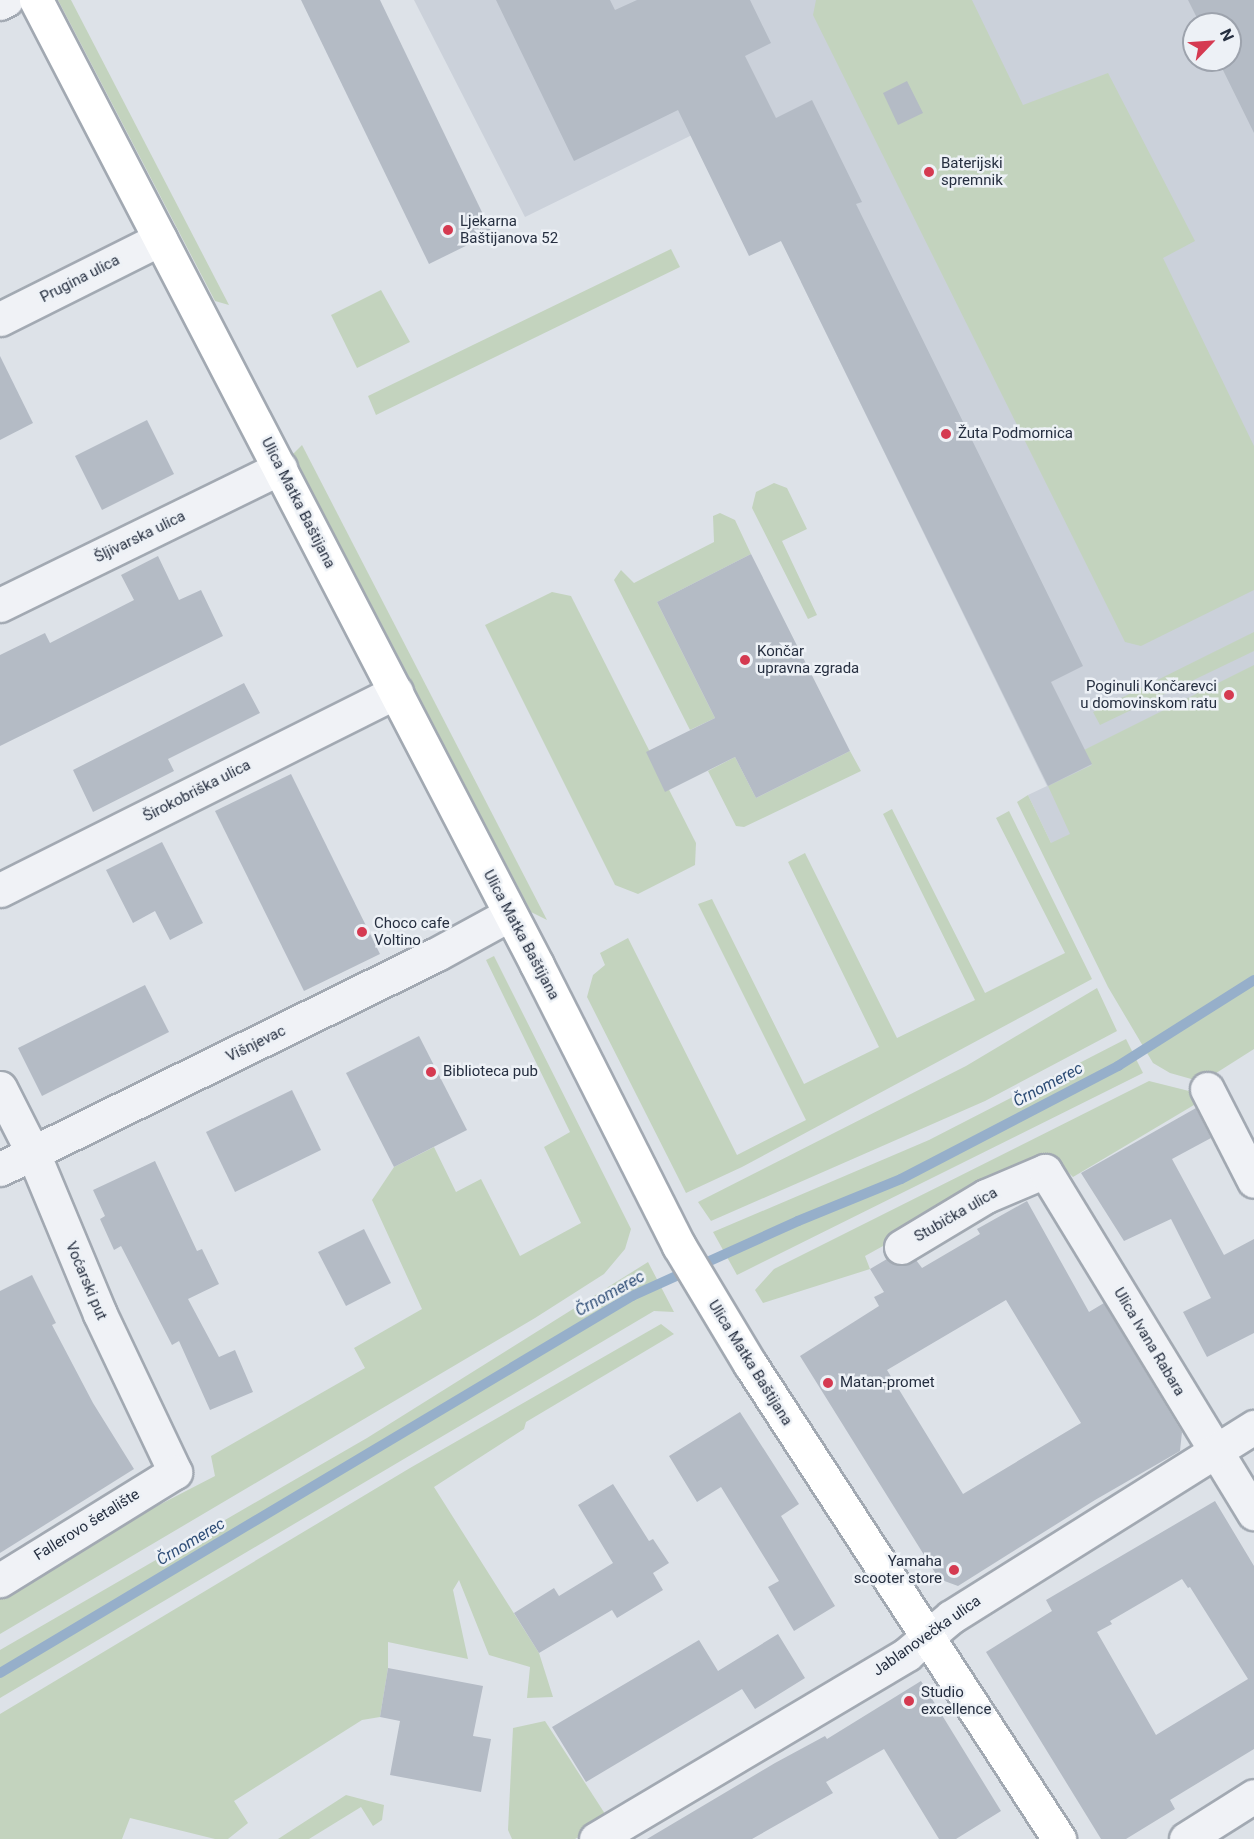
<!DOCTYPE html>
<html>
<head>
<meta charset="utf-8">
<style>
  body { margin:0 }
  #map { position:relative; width:1254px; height:1839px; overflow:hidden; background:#dde2e8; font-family:Roboto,sans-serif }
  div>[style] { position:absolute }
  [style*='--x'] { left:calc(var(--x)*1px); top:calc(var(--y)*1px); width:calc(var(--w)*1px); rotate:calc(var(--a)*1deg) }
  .built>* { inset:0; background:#cbd1da }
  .green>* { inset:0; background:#c3d3be }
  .stream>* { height:10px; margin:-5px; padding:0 5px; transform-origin:5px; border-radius:5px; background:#96afca }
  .building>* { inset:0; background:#b4bbc5 }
  .roads { filter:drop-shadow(2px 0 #a2a9b2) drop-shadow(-2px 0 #a2a9b2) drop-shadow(0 2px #a2a9b2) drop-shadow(0 -2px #a2a9b2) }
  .street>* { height:33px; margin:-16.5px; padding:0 16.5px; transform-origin:16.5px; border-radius:16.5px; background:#f0f2f6 }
  .secondary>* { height:33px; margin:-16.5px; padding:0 16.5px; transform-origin:16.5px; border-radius:16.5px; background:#fff }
  .dots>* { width:16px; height:16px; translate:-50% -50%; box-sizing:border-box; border:3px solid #edf1f6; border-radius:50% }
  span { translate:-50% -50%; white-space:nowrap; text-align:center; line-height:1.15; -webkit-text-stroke:5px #edf1f6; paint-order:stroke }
  .poi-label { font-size:15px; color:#262f40 }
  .left { translate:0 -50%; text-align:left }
  .right { translate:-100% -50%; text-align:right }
  .street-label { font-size:15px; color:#262f40 }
  .water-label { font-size:16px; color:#2e4d76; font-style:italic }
  .north { position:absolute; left:1182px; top:12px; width:60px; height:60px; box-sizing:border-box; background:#edf1f6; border:2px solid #9da3ad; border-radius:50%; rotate:65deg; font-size:16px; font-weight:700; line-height:24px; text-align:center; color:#262f40 }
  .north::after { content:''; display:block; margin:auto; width:21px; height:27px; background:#d53a51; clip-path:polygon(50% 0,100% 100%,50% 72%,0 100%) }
</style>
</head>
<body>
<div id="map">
  <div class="built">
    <div style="clip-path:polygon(evenodd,414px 0,1254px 0,1254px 900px,1051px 843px,1028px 795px,1047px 786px,801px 282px,811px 277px,692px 135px,525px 217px,414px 0,1194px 24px,1230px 24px,1230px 60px,1194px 60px,1194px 24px)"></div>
  </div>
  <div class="green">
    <div style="clip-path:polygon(58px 0,71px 0,229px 305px,215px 301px)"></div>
    <div style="clip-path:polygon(816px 0,972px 0,1023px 105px,1108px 73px,1195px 241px,1163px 258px,1254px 446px,1254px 590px,1141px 646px,1125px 642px,813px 15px)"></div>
    <div style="clip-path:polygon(671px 249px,680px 267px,376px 415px,368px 396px)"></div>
    <div style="clip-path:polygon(381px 290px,410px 342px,357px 368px,331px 315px)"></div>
    <div style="clip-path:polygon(302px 445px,547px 920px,531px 912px,293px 454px)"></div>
    <div style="clip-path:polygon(774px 483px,787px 488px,807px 529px,782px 541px,817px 615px,808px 619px,752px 508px,756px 492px)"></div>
    <div style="clip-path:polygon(720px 513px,735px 520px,751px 554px,657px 602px,715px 718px,690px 730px,614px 580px,621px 570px,634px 583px,714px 542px,713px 516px)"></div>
    <div style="clip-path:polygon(552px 592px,571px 596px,696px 843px,695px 865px,638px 894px,615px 885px,485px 625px)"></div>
    <div style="clip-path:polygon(1254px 632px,1254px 651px,1100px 725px,1093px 712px)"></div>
    <div style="clip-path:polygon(1254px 665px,1254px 1049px,1202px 1082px,1170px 1073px,1153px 1063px,1108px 987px,1017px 802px,1028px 795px,1051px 843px,1070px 834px,1048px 786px,1092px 765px,1084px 750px)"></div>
    <div style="clip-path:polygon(850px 751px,861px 771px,744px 827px,736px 826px,708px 771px,735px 757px,756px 798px)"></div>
    <div style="clip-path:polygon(892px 809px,985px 993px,1065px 953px,996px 818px,1009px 811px,1092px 979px,742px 1167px,686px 1193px,587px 997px,593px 975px,605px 965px,600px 953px,628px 938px,737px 1155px,806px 1120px,698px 904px,712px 899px,804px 1084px,879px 1047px,788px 862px,805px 853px,897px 1038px,975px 1000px,883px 814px)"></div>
    <div style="clip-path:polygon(494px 956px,631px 1229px,625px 1249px,604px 1274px,535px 1318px,0 1634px,0 1596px,101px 1535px,215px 1476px,211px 1456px,365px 1368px,354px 1348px,422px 1309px,372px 1200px,394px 1167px,434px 1147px,456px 1192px,481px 1179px,520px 1256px,581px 1223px,544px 1147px,570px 1132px,486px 960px)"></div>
    <div style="clip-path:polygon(1097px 988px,1117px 1031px,985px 1101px,711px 1221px,698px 1202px,966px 1066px)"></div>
    <div style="clip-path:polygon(1126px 1039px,1143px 1073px,737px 1275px,713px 1232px,929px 1140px)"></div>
    <div style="clip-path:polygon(1149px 1081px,1193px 1092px,1199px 1102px,1073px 1177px,1049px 1154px,865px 1256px,870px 1269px,763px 1303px,755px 1290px,774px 1269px)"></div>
    <div style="clip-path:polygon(648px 1262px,674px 1312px,654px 1311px,0 1698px,0 1650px,367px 1438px)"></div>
    <div style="clip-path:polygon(661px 1324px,674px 1334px,526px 1422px,524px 1429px,434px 1487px,539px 1653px,553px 1697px,527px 1698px,530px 1667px,489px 1655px,459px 1580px,453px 1590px,468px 1659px,388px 1642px,388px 1668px,380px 1717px,362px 1720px,234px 1801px,248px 1823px,228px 1839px,215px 1839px,130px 1818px,122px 1839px,0 1839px,0 1714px,410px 1468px)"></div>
    <div style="clip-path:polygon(545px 1721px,609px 1820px,575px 1839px,512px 1839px,508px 1830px,513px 1728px)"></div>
    <div style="clip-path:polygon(346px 1795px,384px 1805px,382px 1820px,373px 1826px,361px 1807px,309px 1839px,278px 1839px)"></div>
  </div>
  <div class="stream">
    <div style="--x:0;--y:1673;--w:736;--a:-30.82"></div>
    <div style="--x:632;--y:1296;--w:182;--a:-24.3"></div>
    <div style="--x:798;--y:1221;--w:111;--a:-22.2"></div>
    <div style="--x:901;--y:1179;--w:245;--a:-27.5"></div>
    <div style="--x:1118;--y:1066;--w:161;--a:-32.3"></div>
  </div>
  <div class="building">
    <div style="clip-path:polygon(301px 0,380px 0,492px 233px,429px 264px)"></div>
    <div style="clip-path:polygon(496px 0,610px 0,615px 10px,637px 0,750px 0,771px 43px,745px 56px,776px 118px,812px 100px,862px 202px,856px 204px,1083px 666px,1051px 682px,1092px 764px,1048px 786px,781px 241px,749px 256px,678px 110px,574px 161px)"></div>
    <div style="clip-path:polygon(1188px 0,1254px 0,1254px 133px,1218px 60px,1230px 60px,1230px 24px,1200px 24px)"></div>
    <div style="clip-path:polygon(907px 81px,923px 113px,898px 125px,883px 93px)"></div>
    <div style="clip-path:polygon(0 356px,33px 423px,0 440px)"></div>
    <div style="clip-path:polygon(147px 420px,174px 474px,102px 510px,75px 456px)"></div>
    <div style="clip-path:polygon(751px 554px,850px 751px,756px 798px,735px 757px,665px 792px,646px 752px,715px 718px,657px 602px)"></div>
    <div style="clip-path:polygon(158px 556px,179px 600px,201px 590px,223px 636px,0 746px,0 655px,45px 633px,50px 643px,134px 600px,121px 575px)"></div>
    <div style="clip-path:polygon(244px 683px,260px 713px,168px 759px,174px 771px,93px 812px,73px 770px)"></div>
    <div style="clip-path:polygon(291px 774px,380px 954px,304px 991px,215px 811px)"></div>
    <div style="clip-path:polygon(162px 842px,203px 923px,170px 940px,155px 911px,133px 923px,106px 870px)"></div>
    <div style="clip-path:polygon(145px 985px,169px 1032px,42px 1096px,18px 1048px)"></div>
    <div style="clip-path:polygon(419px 1036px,467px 1130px,394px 1167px,346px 1073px)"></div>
    <div style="clip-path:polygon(292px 1090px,321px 1150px,235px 1192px,206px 1132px)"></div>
    <div style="clip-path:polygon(1196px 1108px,1211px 1138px,1172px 1159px,1224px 1255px,1254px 1239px,1254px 1333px,1207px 1357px,1183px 1312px,1211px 1298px,1171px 1219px,1124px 1241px,1081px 1173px)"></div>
    <div style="clip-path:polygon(155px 1161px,197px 1251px,202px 1249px,219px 1284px,188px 1299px,219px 1357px,235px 1350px,253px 1392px,210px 1410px,179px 1341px,172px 1345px,121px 1246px,114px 1250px,100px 1219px,105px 1216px,93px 1190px)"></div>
    <div style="clip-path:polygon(evenodd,1027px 1201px,1089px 1312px,1104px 1303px,1182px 1432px,1180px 1451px,1095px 1500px,958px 1586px,939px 1579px,800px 1356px,879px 1306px,874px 1297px,884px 1292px,870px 1269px,887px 1259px,901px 1266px,916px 1260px,922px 1268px,980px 1234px,977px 1229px,1027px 1201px,1006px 1300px,1081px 1423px,963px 1494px,887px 1370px,1006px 1300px)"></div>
    <div style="clip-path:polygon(364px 1229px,391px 1283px,346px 1306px,318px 1252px)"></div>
    <div style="clip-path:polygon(32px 1275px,56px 1323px,52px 1325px,93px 1403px,134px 1469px,0 1553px,0 1291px)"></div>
    <div style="clip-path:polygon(740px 1412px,799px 1504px,781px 1516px,835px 1606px,794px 1631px,768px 1587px,779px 1581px,721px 1487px,697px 1502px,669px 1456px)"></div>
    <div style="clip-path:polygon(613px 1484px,649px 1541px,653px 1539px,669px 1563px,653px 1573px,663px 1590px,617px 1618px,612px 1610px,539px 1653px,514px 1613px,554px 1588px,559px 1596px,613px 1563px,578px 1505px)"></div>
    <div style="clip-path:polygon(evenodd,1215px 1501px,1254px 1566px,1254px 1749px,1170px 1800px,1175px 1809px,1126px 1839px,1101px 1839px,986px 1652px,1052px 1611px,1046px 1600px,1215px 1501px,1182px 1579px,1188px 1588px,1190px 1587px,1248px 1679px,1156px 1735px,1097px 1632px,1112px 1624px,1110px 1621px,1182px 1579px)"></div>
    <div style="clip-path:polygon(778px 1634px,805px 1678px,755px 1709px,742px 1689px,586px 1782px,552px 1727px,699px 1640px,718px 1671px)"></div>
    <div style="clip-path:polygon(388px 1668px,483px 1686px,473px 1736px,491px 1739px,481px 1792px,390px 1775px,400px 1721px,380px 1717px)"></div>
    <div style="clip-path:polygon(921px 1681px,1001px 1811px,956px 1839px,939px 1839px,884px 1749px,826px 1782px,833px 1793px,752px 1839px,647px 1839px,775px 1763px,825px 1736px,827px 1739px)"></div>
  </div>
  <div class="roads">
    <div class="street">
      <div style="--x:0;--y:3;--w:7;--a:-27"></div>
      <div style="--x:0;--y:319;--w:179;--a:-26.6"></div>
      <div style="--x:0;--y:605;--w:312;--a:-26.1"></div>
      <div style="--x:0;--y:890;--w:443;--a:-26.6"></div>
      <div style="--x:0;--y:1088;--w:73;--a:63.1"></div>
      <div style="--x:33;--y:1153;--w:174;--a:67.4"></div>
      <div style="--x:100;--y:1314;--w:175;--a:64.6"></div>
      <div style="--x:175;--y:1472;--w:206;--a:148.3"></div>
      <div style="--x:1207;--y:1089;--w:103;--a:62.9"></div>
      <div style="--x:0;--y:1169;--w:487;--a:-26.2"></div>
      <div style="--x:437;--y:954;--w:83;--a:-28.7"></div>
      <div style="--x:901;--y:1247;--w:99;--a:-31"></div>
      <div style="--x:986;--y:1196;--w:64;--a:-23"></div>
      <div style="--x:1045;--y:1171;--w:401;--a:58.6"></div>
      <div style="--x:596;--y:1839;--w:362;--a:-30.7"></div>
      <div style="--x:907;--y:1654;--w:57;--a:-40.1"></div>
      <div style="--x:951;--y:1617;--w:358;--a:-32.1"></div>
      <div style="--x:1186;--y:1839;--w:80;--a:-32.3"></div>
    </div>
    <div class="secondary">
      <div style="--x:36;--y:0;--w:1087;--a:62.56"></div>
      <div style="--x:537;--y:965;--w:315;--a:63.2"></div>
      <div style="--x:679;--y:1246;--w:138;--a:59"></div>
      <div style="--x:750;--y:1364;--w:567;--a:56.95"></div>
    </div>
  </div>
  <div class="dots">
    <div style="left:929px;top:172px;background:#d53a51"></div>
    <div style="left:448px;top:230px;background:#d53a51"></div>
    <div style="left:946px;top:434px;background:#d53a51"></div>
    <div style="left:745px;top:660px;background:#d53a51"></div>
    <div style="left:1229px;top:695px;background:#d53a51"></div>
    <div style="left:362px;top:932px;background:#d53a51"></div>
    <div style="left:431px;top:1072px;background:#d53a51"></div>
    <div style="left:828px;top:1383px;background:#d53a51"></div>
    <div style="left:954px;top:1570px;background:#d53a51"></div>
    <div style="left:909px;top:1701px;background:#d53a51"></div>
  </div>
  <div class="poi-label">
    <span class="left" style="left:941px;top:172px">Baterijski<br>spremnik</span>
    <span class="left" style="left:460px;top:230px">Ljekarna<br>Baštijanova 52</span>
    <span class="left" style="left:958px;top:434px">Žuta Podmornica</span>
    <span class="left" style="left:757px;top:660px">Končar<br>upravna zgrada</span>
    <span class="right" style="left:1217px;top:695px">Poginuli Končarevci<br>u domovinskom ratu</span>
    <span class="left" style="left:374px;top:932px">Choco cafe<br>Voltino</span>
    <span class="left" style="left:443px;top:1072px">Biblioteca pub</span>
    <span class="left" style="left:840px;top:1383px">Matan-promet</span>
    <span class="right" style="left:942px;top:1570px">Yamaha<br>scooter store</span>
    <span class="left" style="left:921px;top:1701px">Studio<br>excellence</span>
  </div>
  <div class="street-label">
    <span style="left:80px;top:279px;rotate:-27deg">Prugina ulica</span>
    <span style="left:298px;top:503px;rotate:63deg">Ulica Matka Baštijana</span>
    <span style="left:140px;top:537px;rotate:-26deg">Šljivarska ulica</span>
    <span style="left:197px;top:791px;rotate:-27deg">Širokobriška ulica</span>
    <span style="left:521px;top:935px;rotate:62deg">Ulica Matka Baštijana</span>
    <span style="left:256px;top:1044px;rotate:-26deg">Višnjevac</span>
    <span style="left:956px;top:1215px;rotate:-30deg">Stubička ulica</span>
    <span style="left:86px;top:1281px;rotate:67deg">Voćarski put</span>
    <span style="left:1149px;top:1342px;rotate:59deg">Ulica Ivana Rabara</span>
    <span style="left:750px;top:1363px;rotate:58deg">Ulica Matka Baštijana</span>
    <span style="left:87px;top:1525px;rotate:-32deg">Fallerovo šetalište</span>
    <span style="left:927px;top:1636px;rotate:-35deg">Jablanovečka ulica</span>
  </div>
  <div class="water-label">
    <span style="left:1048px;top:1085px;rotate:-28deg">Črnomerec</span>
    <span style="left:610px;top:1294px;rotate:-29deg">Črnomerec</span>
    <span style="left:191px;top:1542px;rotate:-31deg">Črnomerec</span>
  </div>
  <div class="north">N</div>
</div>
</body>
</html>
